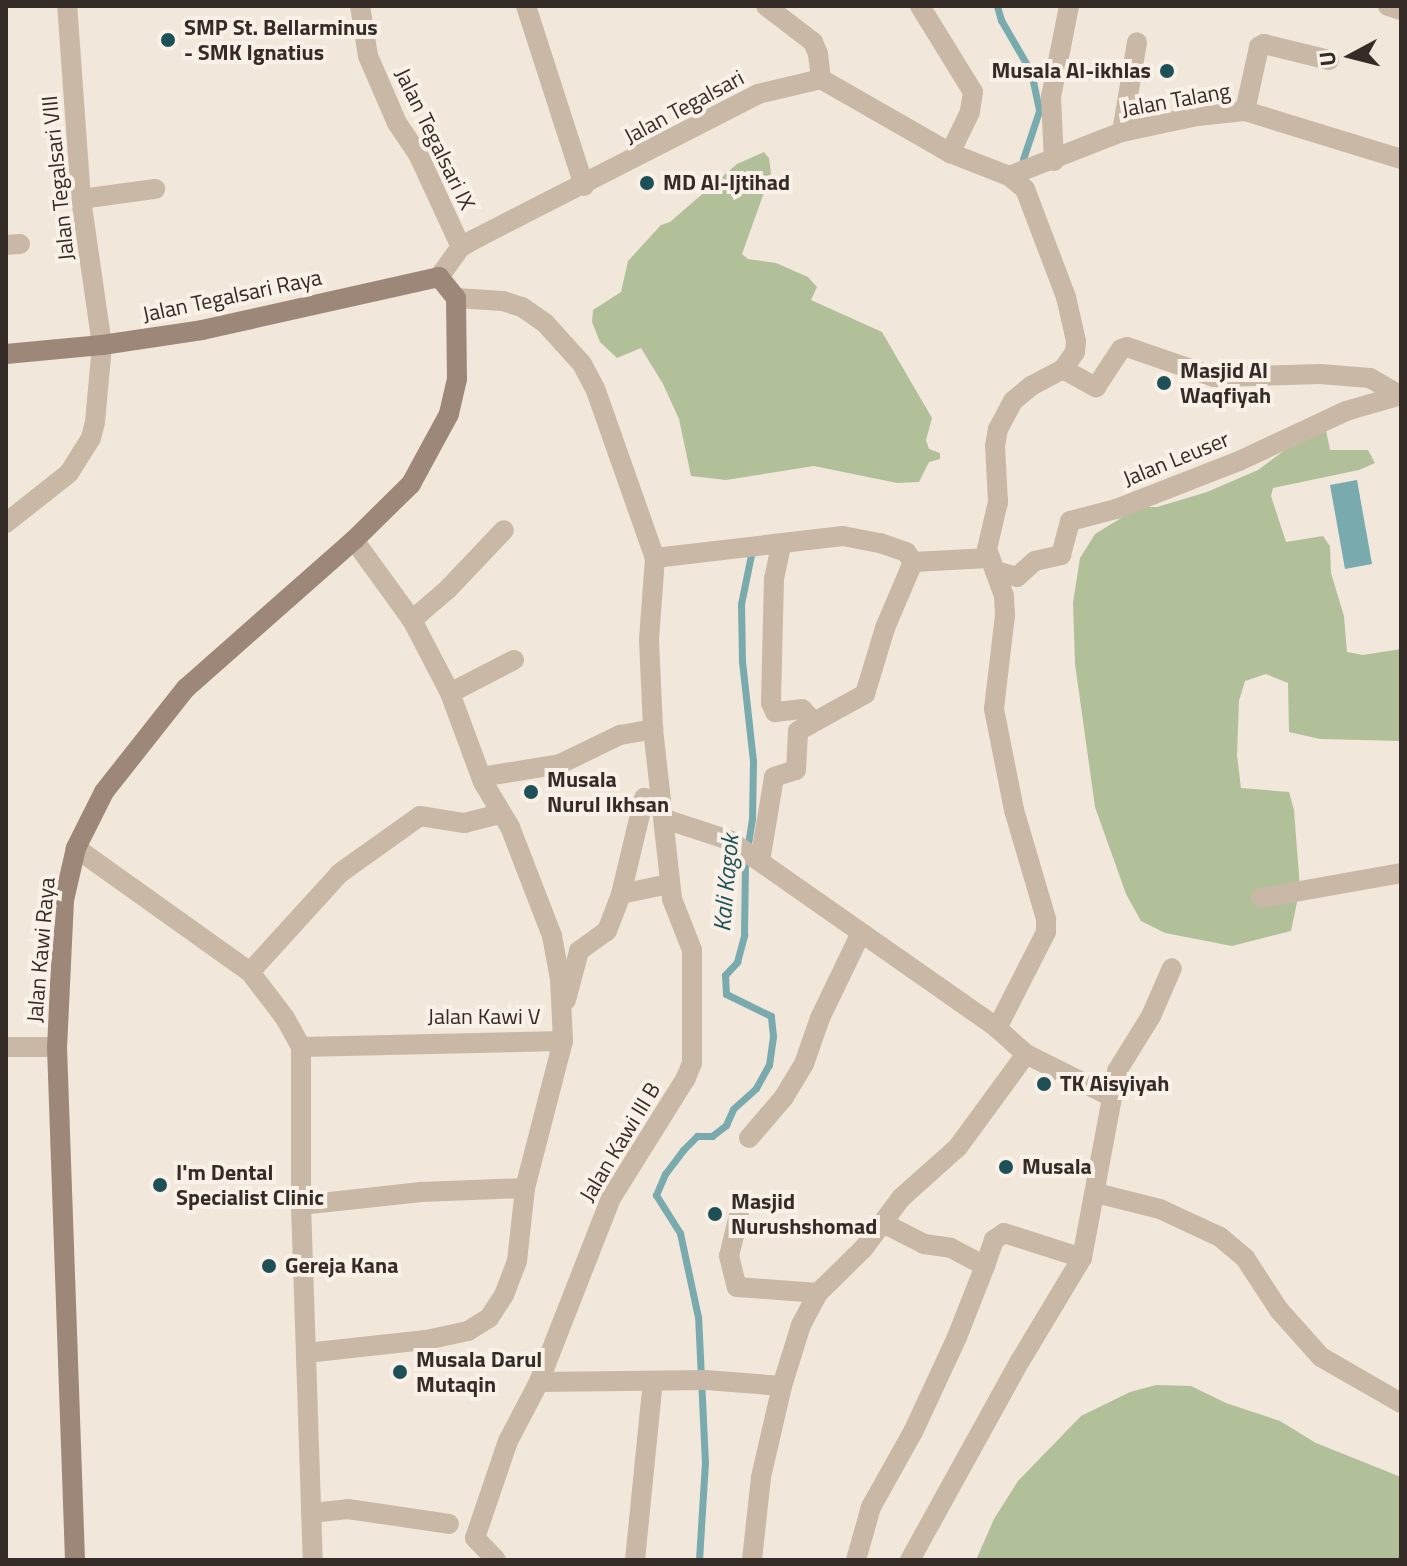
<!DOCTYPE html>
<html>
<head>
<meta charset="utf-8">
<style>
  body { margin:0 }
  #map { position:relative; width:1407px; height:1566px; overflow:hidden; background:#f1e7da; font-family:"Titillium Web",sans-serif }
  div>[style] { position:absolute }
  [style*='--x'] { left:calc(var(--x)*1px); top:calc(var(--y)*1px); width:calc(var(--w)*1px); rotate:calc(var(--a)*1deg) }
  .green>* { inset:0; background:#b2c09a }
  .water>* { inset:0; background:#79aaae }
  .stream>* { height:7px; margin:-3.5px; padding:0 3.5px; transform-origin:3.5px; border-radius:3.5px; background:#79aaae }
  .minor>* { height:20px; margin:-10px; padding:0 10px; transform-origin:10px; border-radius:10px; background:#c9b8a6 }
  .secondary>* { height:20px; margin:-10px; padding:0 10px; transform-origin:10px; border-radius:10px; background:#9d8778 }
  .dots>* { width:22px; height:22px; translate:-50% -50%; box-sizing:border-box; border:4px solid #f9f1e7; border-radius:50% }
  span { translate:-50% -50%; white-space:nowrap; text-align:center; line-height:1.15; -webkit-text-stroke:8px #f9f1e7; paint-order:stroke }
  .poi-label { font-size:22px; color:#362c27; font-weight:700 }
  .left { translate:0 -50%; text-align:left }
  .right { translate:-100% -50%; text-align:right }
  .street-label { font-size:22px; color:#362c27 }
  .water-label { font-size:24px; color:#1d5157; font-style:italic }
  .frame { position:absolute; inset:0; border:8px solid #362c27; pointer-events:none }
  .north { position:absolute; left:1311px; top:16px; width:80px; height:80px; -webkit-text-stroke:6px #f9f1e7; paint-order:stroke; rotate:263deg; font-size:22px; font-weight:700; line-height:32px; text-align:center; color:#362c27 }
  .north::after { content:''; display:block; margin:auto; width:28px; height:36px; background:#362c27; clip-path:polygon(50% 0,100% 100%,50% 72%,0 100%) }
</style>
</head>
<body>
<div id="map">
  <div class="green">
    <div style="clip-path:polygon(764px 152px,769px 158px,771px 173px,742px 254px,748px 259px,776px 263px,808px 277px,817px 287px,811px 300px,882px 332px,932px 418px,926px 440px,929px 449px,940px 453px,940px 459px,929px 462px,919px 482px,897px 483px,814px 466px,726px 480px,691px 476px,679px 419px,663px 384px,641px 348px,617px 358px,600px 342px,592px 322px,593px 310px,621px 292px,628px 261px,661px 225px,670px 222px,737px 164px)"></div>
    <div style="clip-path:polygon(1326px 430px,1330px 450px,1368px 450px,1375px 463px,1359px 470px,1273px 488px,1271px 496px,1286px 542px,1323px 536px,1330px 546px,1331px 573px,1344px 616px,1347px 652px,1363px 655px,1401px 649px,1401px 741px,1320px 739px,1289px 732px,1288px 683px,1266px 674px,1245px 681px,1239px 701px,1237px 755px,1241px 788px,1289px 792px,1294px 810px,1300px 888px,1291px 931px,1232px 946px,1165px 933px,1141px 921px,1126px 894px,1095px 807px,1075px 664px,1073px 603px,1080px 558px,1095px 534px,1139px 507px,1157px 507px,1207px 492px,1258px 470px,1305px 435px)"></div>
    <div style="clip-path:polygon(1156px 1385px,1191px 1386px,1226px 1403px,1280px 1421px,1316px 1443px,1401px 1477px,1401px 1560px,976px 1560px,994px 1519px,1018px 1481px,1081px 1416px,1130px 1392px)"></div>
  </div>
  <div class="water">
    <div style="clip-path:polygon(1357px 480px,1372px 564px,1345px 569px,1330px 485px)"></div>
  </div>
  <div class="stream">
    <div style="--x:997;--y:6;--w:15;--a:74"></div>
    <div style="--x:1001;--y:20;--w:60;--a:60"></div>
    <div style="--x:1031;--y:72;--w:40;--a:78"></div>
    <div style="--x:1039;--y:111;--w:51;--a:108.4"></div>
    <div style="--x:699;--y:1560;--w:97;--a:-86.5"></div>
    <div style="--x:705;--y:1463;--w:146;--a:-92.7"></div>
    <div style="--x:698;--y:1317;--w:86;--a:-102.1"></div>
    <div style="--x:680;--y:1233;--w:45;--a:-122.3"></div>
    <div style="--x:656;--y:1195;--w:23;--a:-67"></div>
    <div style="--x:665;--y:1174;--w:30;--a:-53"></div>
    <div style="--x:683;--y:1150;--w:20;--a:-45"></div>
    <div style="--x:697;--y:1136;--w:15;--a:0"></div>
    <div style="--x:712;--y:1136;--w:18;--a:-38"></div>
    <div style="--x:726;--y:1125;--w:17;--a:-66"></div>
    <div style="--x:733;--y:1109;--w:31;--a:-42"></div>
    <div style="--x:756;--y:1088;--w:26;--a:-61"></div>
    <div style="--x:769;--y:1065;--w:29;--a:-82"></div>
    <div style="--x:773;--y:1036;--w:20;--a:-96"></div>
    <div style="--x:771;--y:1016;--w:50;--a:-153.9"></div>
    <div style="--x:726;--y:994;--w:19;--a:-93"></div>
    <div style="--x:725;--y:975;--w:18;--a:-47"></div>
    <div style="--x:737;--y:962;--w:28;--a:-75"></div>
    <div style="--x:744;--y:935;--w:72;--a:-89.2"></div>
    <div style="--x:745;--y:863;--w:45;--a:-81"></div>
    <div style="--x:752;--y:819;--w:58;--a:-89"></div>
    <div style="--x:753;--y:761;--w:101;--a:-96.3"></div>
    <div style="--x:742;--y:661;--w:57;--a:-91"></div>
    <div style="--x:741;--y:604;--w:55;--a:-78.5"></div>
  </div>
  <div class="minor">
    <div style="--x:360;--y:6;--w:51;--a:80.9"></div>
    <div style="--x:368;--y:56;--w:73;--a:66.6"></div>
    <div style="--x:397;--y:123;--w:37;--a:56"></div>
    <div style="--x:418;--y:154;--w:102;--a:65.2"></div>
    <div style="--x:526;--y:6;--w:189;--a:72.1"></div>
    <div style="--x:766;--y:6;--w:59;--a:37.5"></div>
    <div style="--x:813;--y:42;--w:13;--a:67"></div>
    <div style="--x:818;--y:54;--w:25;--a:83"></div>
    <div style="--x:920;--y:6;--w:101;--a:58.4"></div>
    <div style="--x:973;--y:92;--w:20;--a:99"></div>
    <div style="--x:970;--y:112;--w:46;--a:116"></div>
    <div style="--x:1388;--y:6;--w:14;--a:17"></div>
    <div style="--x:1245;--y:111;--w:66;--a:-77.7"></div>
    <div style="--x:1259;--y:47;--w:6;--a:-31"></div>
    <div style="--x:1264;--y:44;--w:67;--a:13.8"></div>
    <div style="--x:1122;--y:132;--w:91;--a:-80.5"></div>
    <div style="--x:1054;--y:161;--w:64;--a:-92.7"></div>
    <div style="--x:1051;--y:97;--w:93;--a:-78.8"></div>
    <div style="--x:1009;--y:176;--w:121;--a:-21.3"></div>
    <div style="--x:1122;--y:132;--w:77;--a:-12"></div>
    <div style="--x:1197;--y:116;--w:48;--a:-5.9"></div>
    <div style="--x:1245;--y:111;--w:163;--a:17.1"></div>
    <div style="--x:81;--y:199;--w:75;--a:-7.7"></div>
    <div style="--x:6;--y:245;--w:14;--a:-4"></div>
    <div style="--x:439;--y:277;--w:37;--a:-54"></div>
    <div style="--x:461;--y:247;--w:14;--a:-30"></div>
    <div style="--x:473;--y:240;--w:320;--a:-27.1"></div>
    <div style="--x:758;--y:94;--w:65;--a:-13.4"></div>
    <div style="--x:821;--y:79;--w:149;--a:29.8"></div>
    <div style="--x:950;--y:153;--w:63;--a:21.3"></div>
    <div style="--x:1009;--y:176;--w:21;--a:39"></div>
    <div style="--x:1025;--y:189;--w:116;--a:69.2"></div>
    <div style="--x:1066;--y:297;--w:45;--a:77.2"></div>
    <div style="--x:1076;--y:341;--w:11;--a:95"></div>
    <div style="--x:1075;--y:352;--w:21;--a:125"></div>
    <div style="--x:1063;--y:369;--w:36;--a:152"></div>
    <div style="--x:1031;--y:386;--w:23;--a:140"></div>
    <div style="--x:1013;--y:401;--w:32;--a:118"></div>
    <div style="--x:998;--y:429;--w:17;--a:100"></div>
    <div style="--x:995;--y:446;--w:56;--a:86.9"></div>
    <div style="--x:998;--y:502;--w:48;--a:103.2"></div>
    <div style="--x:987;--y:549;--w:50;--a:70.1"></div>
    <div style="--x:1004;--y:596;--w:19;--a:87"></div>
    <div style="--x:1005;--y:615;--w:95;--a:96.7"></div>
    <div style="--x:994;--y:709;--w:103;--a:78.8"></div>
    <div style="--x:1014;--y:810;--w:114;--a:73.6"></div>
    <div style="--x:1046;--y:919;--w:13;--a:90"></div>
    <div style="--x:1046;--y:932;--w:108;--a:117"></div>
    <div style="--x:456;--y:298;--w:47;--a:3.7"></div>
    <div style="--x:503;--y:301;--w:20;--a:18"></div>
    <div style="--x:522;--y:307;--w:28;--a:35"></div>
    <div style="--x:545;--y:323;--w:55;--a:47.9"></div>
    <div style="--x:582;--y:364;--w:27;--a:62"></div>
    <div style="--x:595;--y:388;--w:180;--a:70.6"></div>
    <div style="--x:655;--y:558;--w:82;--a:94.2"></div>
    <div style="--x:649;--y:640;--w:89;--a:87.4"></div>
    <div style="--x:653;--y:729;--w:171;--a:83.6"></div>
    <div style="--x:672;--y:899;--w:55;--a:68.6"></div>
    <div style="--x:692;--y:950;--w:113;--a:90"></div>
    <div style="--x:692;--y:1063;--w:16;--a:112"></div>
    <div style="--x:686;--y:1078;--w:142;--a:122"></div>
    <div style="--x:611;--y:1198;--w:198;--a:111.4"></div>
    <div style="--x:539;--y:1382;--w:67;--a:117.7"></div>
    <div style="--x:508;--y:1441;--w:102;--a:108.8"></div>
    <div style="--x:475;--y:1538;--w:30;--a:46"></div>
    <div style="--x:1063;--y:369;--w:38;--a:29"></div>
    <div style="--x:1096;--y:387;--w:45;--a:-56.7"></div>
    <div style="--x:1121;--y:349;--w:6;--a:-18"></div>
    <div style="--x:1127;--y:347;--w:92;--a:19"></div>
    <div style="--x:1214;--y:377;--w:106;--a:-1.6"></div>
    <div style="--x:1320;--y:374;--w:50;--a:4.6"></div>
    <div style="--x:1370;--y:378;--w:34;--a:30"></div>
    <div style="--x:6;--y:523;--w:80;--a:-38.4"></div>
    <div style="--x:69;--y:473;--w:41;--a:-57.8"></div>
    <div style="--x:91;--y:438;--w:16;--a:-76"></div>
    <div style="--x:95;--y:422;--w:77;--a:-84.8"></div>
    <div style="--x:102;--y:345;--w:148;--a:-98.2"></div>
    <div style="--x:81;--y:199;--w:194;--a:-94.1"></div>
    <div style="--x:354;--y:540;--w:99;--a:54.1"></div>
    <div style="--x:412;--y:620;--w:82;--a:62.5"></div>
    <div style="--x:450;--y:693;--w:95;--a:69.7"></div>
    <div style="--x:483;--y:782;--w:52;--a:59"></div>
    <div style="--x:510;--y:827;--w:117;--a:68.9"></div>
    <div style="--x:552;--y:936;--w:44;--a:79.5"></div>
    <div style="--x:560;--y:979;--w:62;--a:87.2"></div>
    <div style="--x:781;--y:546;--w:33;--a:102"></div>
    <div style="--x:774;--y:578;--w:125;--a:91.4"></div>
    <div style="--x:771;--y:703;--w:10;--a:66"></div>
    <div style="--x:775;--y:712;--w:27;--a:-6"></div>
    <div style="--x:802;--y:709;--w:15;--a:48"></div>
    <div style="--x:655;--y:558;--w:189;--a:-6.7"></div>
    <div style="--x:843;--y:536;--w:38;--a:11"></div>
    <div style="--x:880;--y:543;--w:28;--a:19"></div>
    <div style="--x:906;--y:552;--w:12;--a:55"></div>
    <div style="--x:913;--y:562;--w:76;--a:-3"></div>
    <div style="--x:995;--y:571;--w:23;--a:15"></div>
    <div style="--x:1017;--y:577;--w:24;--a:-42"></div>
    <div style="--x:1035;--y:561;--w:27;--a:-13"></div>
    <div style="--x:1061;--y:555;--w:35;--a:-75"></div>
    <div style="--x:1070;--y:521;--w:48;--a:-14.6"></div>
    <div style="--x:1116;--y:509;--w:132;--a:-21.3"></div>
    <div style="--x:1239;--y:461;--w:118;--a:-25"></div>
    <div style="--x:1346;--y:411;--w:57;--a:-16.2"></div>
    <div style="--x:412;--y:620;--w:48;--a:-40.7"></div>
    <div style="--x:448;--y:589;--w:81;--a:-46.5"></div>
    <div style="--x:450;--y:693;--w:72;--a:-27.3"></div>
    <div style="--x:481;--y:777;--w:80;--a:-9.3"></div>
    <div style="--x:560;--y:764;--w:67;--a:-25.8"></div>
    <div style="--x:620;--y:735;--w:34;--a:-10"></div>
    <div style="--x:665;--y:819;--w:67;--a:18.2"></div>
    <div style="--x:729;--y:840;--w:327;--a:35"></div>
    <div style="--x:997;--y:1028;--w:39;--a:42"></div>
    <div style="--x:1026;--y:1054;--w:96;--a:26.6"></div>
    <div style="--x:76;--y:848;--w:214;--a:35.5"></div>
    <div style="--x:250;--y:972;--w:58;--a:52.7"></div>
    <div style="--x:285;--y:1018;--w:33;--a:61"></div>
    <div style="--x:301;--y:1047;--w:158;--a:90"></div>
    <div style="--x:301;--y:1205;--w:355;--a:88.1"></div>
    <div style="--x:760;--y:861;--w:85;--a:-80.5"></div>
    <div style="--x:774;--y:777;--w:23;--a:-18"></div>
    <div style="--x:796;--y:770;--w:39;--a:-87"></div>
    <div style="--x:798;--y:731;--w:77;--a:-28.9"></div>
    <div style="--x:865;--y:694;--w:69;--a:-73.1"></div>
    <div style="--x:885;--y:628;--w:72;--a:-67"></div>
    <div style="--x:621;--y:894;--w:49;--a:-11.8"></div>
    <div style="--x:1261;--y:898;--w:142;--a:-10.1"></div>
    <div style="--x:250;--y:972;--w:134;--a:-47.7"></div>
    <div style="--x:340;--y:873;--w:98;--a:-35.5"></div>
    <div style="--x:420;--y:816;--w:45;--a:9"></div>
    <div style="--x:464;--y:823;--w:37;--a:-14"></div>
    <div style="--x:566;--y:1000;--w:51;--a:-75.1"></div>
    <div style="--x:579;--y:951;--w:34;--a:-36"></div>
    <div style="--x:607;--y:931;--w:40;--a:-69"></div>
    <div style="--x:621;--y:894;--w:99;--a:-76.5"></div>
    <div style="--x:6;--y:1047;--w:51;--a:0"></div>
    <div style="--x:301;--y:1047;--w:262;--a:-1.3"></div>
    <div style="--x:563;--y:1041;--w:152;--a:104.5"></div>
    <div style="--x:525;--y:1188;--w:104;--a:177.8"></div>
    <div style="--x:421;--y:1192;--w:121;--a:173.8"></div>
    <div style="--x:749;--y:1138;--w:54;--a:-49.5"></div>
    <div style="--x:784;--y:1097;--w:39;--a:-59"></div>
    <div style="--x:804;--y:1064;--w:49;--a:-70.8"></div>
    <div style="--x:820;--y:1018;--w:92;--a:-64.3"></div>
    <div style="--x:1096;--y:1193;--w:66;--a:14"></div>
    <div style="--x:1160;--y:1209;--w:66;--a:25"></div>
    <div style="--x:1220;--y:1237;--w:33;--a:40"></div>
    <div style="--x:1245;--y:1258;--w:62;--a:56.8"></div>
    <div style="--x:1279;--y:1310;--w:63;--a:48.2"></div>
    <div style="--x:1321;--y:1357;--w:92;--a:29.9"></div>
    <div style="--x:739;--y:1215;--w:42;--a:103.7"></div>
    <div style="--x:729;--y:1256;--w:32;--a:76"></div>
    <div style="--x:737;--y:1287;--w:81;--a:4.2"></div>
    <div style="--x:883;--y:1223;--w:46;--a:27.1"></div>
    <div style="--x:924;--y:1244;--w:27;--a:8"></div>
    <div style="--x:951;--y:1248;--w:38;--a:28"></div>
    <div style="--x:985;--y:1266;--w:28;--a:-71"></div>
    <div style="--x:994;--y:1240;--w:12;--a:-35"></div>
    <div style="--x:1004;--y:1233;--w:82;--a:17.8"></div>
    <div style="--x:1082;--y:1258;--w:190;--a:-79.4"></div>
    <div style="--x:1117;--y:1071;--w:65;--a:-58.3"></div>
    <div style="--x:1151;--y:1016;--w:52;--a:-66.4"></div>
    <div style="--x:306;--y:1353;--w:121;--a:-6.2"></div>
    <div style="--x:426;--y:1340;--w:43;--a:-12.1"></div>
    <div style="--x:468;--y:1331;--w:25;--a:-32"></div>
    <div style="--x:489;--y:1318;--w:27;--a:-57"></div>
    <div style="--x:504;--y:1295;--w:36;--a:-69"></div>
    <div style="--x:517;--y:1261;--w:73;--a:-83.7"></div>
    <div style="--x:539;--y:1382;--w:167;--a:-0.7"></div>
    <div style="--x:706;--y:1380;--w:76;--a:4.5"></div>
    <div style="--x:311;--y:1513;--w:37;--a:-6"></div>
    <div style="--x:348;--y:1509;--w:102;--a:8.4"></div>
    <div style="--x:635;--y:1560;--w:180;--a:-84.3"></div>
    <div style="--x:752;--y:1560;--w:83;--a:-83.8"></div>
    <div style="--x:761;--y:1477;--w:93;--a:-77"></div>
    <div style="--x:782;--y:1386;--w:64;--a:-72.7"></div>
    <div style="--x:801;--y:1325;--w:36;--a:-62"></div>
    <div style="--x:818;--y:1293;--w:63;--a:-44.4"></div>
    <div style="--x:863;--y:1249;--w:64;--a:-53.3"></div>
    <div style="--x:901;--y:1198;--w:76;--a:-41.8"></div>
    <div style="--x:958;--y:1147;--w:115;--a:-53.8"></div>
    <div style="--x:856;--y:1560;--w:55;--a:-74.2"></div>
    <div style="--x:871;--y:1507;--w:86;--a:-60.8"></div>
    <div style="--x:913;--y:1432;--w:105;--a:-65.1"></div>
    <div style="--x:957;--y:1337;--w:76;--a:-68.5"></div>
    <div style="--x:910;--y:1560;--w:227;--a:-61.1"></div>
    <div style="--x:1020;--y:1361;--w:120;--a:-59"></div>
  </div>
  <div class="secondary">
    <div style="--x:6;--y:354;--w:96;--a:-5.4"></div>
    <div style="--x:102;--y:345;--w:101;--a:-8.5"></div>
    <div style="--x:202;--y:330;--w:243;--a:-12.6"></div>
    <div style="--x:439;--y:277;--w:27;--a:51"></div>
    <div style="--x:456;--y:298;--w:81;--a:89.3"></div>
    <div style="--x:457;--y:379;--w:36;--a:103"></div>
    <div style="--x:449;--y:414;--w:80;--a:118.5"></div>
    <div style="--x:411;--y:484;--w:80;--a:135.5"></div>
    <div style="--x:354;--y:540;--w:224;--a:138.6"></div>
    <div style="--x:186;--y:688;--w:132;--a:128.3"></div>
    <div style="--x:104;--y:792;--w:63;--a:116.6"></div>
    <div style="--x:76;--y:848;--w:53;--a:103"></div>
    <div style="--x:64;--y:900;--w:147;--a:92.7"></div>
    <div style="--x:57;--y:1047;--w:513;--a:87.99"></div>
  </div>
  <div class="dots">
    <div style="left:168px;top:40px;background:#1d5157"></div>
    <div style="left:1167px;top:71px;background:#1d5157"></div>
    <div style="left:647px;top:183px;background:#1d5157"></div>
    <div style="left:1164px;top:383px;background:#1d5157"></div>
    <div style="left:531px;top:792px;background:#1d5157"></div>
    <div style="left:1044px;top:1084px;background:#1d5157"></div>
    <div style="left:1006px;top:1167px;background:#1d5157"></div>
    <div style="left:160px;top:1185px;background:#1d5157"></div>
    <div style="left:715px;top:1214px;background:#1d5157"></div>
    <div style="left:269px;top:1266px;background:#1d5157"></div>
    <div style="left:400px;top:1372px;background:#1d5157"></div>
  </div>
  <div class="poi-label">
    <span class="left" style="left:184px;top:40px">SMP St. Bellarminus<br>- SMK Ignatius</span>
    <span class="right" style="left:1151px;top:71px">Musala Al-ikhlas</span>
    <span class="left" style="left:663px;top:183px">MD Al-Ijtihad</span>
    <span class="left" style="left:1180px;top:383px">Masjid Al<br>Waqfiyah</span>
    <span class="left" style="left:547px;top:792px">Musala<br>Nurul Ikhsan</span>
    <span class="left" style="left:1060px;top:1084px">TK Aisyiyah</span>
    <span class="left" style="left:1022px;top:1167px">Musala</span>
    <span class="left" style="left:176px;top:1185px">I'm Dental<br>Specialist Clinic</span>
    <span class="left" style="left:731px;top:1214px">Masjid<br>Nurushshomad</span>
    <span class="left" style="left:285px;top:1266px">Gereja Kana</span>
    <span class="left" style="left:416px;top:1372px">Musala Darul<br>Mutaqin</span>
  </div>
  <div class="street-label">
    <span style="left:1176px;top:100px;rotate:-10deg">Jalan Talang</span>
    <span style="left:684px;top:107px;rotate:-28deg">Jalan Tegalsari</span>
    <span style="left:435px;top:139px;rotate:64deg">Jalan Tegalsari IX</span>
    <span style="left:58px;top:178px;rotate:-96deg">Jalan Tegalsari VIII</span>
    <span style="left:232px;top:296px;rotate:-12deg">Jalan Tegalsari Raya</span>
    <span style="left:1176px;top:459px;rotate:-22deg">Jalan Leuser</span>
    <span style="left:41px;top:950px;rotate:-85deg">Jalan Kawi Raya</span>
    <span style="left:484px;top:1017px">Jalan Kawi V</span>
    <span style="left:620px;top:1142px;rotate:-59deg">Jalan Kawi III B</span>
  </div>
  <div class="water-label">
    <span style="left:726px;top:883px;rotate:-85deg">Kali Kagok</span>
  </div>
  <div class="frame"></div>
  <div class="north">U</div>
</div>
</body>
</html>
